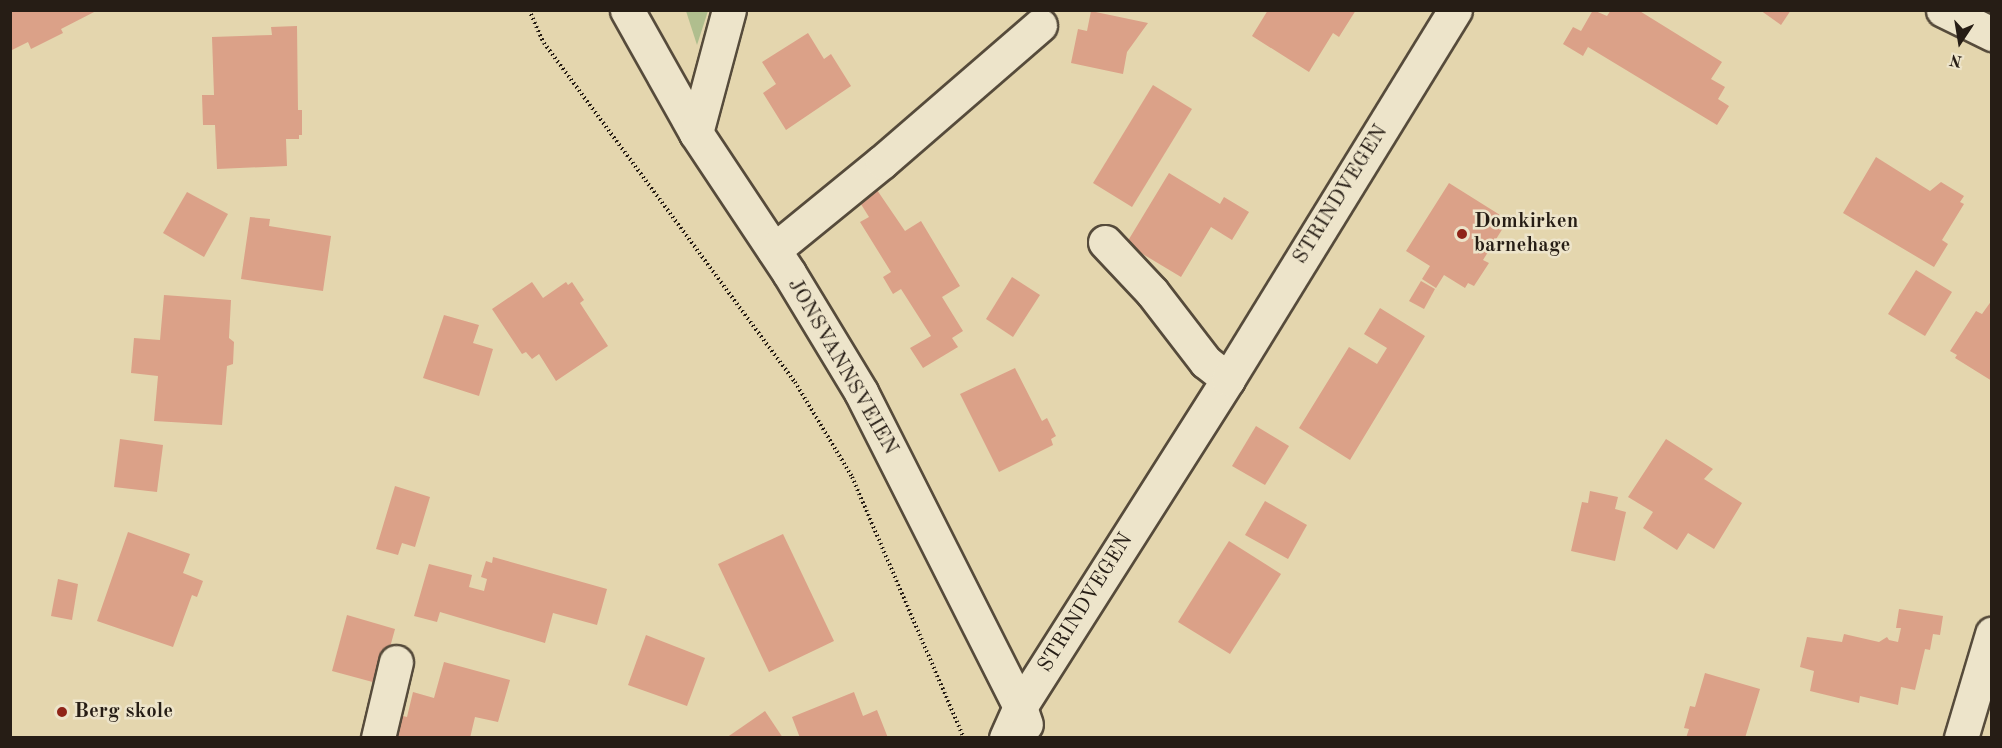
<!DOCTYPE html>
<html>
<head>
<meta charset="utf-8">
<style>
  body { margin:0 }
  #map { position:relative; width:2002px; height:748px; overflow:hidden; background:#e4d6ae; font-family:"Old Standard TT",serif }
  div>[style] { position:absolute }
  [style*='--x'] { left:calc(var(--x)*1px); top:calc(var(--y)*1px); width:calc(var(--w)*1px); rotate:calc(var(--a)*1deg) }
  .green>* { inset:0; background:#b0be8e }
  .building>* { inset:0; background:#dba188 }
  .path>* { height:4px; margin-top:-2px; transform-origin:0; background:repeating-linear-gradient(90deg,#261d15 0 1.5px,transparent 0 4.5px) }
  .roads { filter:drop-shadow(2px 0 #564b3b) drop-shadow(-2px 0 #564b3b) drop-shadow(0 2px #564b3b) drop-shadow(0 -2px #564b3b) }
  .minor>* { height:33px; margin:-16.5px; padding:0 16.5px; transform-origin:16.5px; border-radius:16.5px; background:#ede4ca }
  .dots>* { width:16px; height:16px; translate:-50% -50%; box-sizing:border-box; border:3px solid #ede4ca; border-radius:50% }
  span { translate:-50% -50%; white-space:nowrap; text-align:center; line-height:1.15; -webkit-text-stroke:5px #ede4ca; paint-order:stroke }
  .street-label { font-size:21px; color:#261d15 }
  .poi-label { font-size:21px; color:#261d15; font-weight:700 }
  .left { translate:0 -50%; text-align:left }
  .frame { position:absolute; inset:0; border:12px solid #261d15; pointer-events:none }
  .north { position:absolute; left:1930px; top:12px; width:60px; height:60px; -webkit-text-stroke:4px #ede4ca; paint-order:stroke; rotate:192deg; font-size:16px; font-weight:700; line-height:24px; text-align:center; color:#261d15 }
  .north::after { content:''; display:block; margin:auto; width:21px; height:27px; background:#261d15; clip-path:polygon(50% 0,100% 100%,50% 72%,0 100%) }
</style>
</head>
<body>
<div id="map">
  <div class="green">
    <div style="clip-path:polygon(686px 11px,708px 11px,697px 45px)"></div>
  </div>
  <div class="building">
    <div style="clip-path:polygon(10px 10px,98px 10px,61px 29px,63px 33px,31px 49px,28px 42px,10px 51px)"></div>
    <div style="clip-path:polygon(1268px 10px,1356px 10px,1339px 37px,1333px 33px,1309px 72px,1252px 36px)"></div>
    <div style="clip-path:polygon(1593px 10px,1607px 16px,1611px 10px,1638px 10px,1722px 62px,1711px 79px,1725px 87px,1718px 99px,1729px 106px,1717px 125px,1588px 47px,1583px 56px,1563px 44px,1573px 27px,1581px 31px)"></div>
    <div style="clip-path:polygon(1760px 10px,1791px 10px,1781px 25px)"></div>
    <div style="clip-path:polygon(1091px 11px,1148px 23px,1127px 52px,1123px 74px,1071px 63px,1078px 29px,1087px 31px)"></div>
    <div style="clip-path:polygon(297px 26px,298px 110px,302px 110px,302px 135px,299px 135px,299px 139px,286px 139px,287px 166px,217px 169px,215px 125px,203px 125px,202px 95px,214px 95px,212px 37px,272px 35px,271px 27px)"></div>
    <div style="clip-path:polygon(808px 33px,824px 59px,831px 54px,851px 86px,786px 130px,763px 93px,776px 84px,762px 62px)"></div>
    <div style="clip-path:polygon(1153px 85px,1192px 109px,1132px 207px,1093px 183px)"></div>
    <div style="clip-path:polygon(1876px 157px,1930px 191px,1941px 182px,1964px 196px,1960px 202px,1964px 204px,1942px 240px,1948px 244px,1934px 267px,1843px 213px)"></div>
    <div style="clip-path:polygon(1169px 173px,1220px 204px,1224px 197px,1249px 212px,1232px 240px,1211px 227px,1181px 277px,1126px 244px)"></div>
    <div style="clip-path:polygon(1449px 183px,1508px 220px,1483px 260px,1489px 263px,1474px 286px,1468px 283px,1465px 288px,1444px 275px,1436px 288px,1422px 279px,1430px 266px,1406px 251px)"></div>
    <div style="clip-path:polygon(877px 190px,905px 231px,921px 221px,960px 286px,942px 297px,963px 331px,952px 338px,958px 347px,923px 368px,910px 348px,931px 336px,901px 289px,893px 294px,883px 277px,891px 272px,860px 222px,869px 217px,859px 201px)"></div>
    <div style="clip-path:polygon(187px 192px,228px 214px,204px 257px,163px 233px)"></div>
    <div style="clip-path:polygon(250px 217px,270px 219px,269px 226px,331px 236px,323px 291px,241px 279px)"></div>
    <div style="clip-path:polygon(1916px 270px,1952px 292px,1925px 336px,1888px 314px)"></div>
    <div style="clip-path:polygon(1012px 277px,1040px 295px,1013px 337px,986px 319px)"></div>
    <div style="clip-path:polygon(1421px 281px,1435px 289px,1424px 309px,1409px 301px)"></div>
    <div style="clip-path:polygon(532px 282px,543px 298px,566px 282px,568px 285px,572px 282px,584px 300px,580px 303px,608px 346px,556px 381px,539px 354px,532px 359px,526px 352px,522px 354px,492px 309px)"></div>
    <div style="clip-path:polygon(164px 295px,231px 300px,229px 338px,234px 342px,233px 364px,227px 366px,222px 425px,154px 421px,158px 376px,131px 373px,134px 338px,160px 340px)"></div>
    <div style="clip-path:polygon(1992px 300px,1992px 381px,1955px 358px,1957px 355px,1950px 351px,1976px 311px,1982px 314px)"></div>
    <div style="clip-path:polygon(1380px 308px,1425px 336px,1350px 460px,1299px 428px,1349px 347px,1377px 364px,1387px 348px,1364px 334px)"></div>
    <div style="clip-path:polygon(444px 315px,479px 325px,473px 343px,493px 349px,479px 396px,423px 378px)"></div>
    <div style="clip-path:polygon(1015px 368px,1042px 421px,1047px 418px,1056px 436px,1051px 439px,1053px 445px,999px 472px,960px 394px)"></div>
    <div style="clip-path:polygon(1256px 426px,1289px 446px,1265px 485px,1232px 466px)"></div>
    <div style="clip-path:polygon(120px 439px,163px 445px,157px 492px,114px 487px)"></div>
    <div style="clip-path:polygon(1666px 439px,1713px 469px,1704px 479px,1742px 503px,1714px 549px,1688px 533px,1677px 550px,1643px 528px,1653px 512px,1628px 497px)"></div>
    <div style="clip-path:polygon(395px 486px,430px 497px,415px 547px,402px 543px,398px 555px,376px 549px)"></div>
    <div style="clip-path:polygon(1590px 491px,1618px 497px,1615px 509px,1626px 512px,1615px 561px,1571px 551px,1582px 502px,1588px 503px)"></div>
    <div style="clip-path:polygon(1265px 501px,1307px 525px,1288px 559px,1245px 535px)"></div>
    <div style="clip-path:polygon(128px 532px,190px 554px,183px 573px,203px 581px,197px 597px,192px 595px,173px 647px,97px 621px)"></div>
    <div style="clip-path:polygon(783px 534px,834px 641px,769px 672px,718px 564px)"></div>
    <div style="clip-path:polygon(1229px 541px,1281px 574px,1230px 654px,1178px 622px)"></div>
    <div style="clip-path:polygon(493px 557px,607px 589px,597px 625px,553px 613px,545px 643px,440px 612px,437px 622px,414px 616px,429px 564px,472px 575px,469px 587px,484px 591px,487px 579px,481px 577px,486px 561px,492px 563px)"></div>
    <div style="clip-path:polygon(58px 579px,78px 584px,72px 620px,51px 616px)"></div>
    <div style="clip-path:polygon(1899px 609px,1943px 616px,1940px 635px,1933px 634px,1930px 650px,1925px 649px,1915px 690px,1901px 687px,1898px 705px,1860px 696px,1859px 703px,1810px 691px,1814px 671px,1800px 667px,1807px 637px,1842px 642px,1844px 634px,1879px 642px,1887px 637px,1889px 640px,1898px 642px,1901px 628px,1896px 628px)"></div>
    <div style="clip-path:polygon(347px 615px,395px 629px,380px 684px,332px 671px)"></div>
    <div style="clip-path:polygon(646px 635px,705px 658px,687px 706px,628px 685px)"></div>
    <div style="clip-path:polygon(444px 662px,510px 680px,498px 722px,475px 717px,470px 738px,388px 738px,395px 714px,407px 717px,413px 692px,434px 698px)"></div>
    <div style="clip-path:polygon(1705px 673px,1760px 689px,1745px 738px,1686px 738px,1689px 729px,1684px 728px,1690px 706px,1695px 707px)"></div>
    <div style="clip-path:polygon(854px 692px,863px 716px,877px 710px,888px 738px,800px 738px,792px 717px)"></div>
    <div style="clip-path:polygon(765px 711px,783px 738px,726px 738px)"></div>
  </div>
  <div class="path">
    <div style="--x:529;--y:10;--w:36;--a:66"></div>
    <div style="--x:544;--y:43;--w:422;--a:53.5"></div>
    <div style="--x:795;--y:382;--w:111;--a:59"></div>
    <div style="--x:852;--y:477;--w:284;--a:66.8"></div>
  </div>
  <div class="roads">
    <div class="minor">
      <div style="--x:627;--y:10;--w:141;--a:60.7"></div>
      <div style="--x:696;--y:133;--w:168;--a:56.4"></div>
      <div style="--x:789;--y:273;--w:139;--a:58.8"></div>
      <div style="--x:861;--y:392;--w:353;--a:63.2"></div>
      <div style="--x:1020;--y:707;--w:18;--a:71"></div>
      <div style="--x:1943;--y:10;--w:55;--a:26.1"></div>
      <div style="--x:696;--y:133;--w:127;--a:-75"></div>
      <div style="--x:1105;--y:242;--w:69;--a:46.8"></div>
      <div style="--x:1152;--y:292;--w:88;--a:52.4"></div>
      <div style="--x:1206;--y:362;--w:28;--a:38"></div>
      <div style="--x:774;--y:250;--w:139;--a:-39.2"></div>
      <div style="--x:882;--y:162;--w:209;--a:-40.9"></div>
      <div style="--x:378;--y:738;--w:78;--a:-76.7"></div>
      <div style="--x:1006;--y:738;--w:34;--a:-66"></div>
      <div style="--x:1020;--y:707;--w:388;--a:-57.6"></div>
      <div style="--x:1228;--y:379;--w:433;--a:-58.4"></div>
      <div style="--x:1961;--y:738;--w:109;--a:-73.4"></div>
    </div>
  </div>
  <div class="dots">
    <div style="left:1462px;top:234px;background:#8f2418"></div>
    <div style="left:62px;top:712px;background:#8f2418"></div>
  </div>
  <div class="street-label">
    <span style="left:1341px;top:195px;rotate:-58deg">STRINDVEGEN</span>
    <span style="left:842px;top:367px;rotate:60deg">JONSVANNSVEIEN</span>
    <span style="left:1086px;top:603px;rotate:-58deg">STRINDVEGEN</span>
  </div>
  <div class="poi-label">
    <span class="left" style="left:1474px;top:234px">Domkirken<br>barnehage</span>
    <span class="left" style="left:74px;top:712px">Berg skole</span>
  </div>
  <div class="frame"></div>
  <div class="north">N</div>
</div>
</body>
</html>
